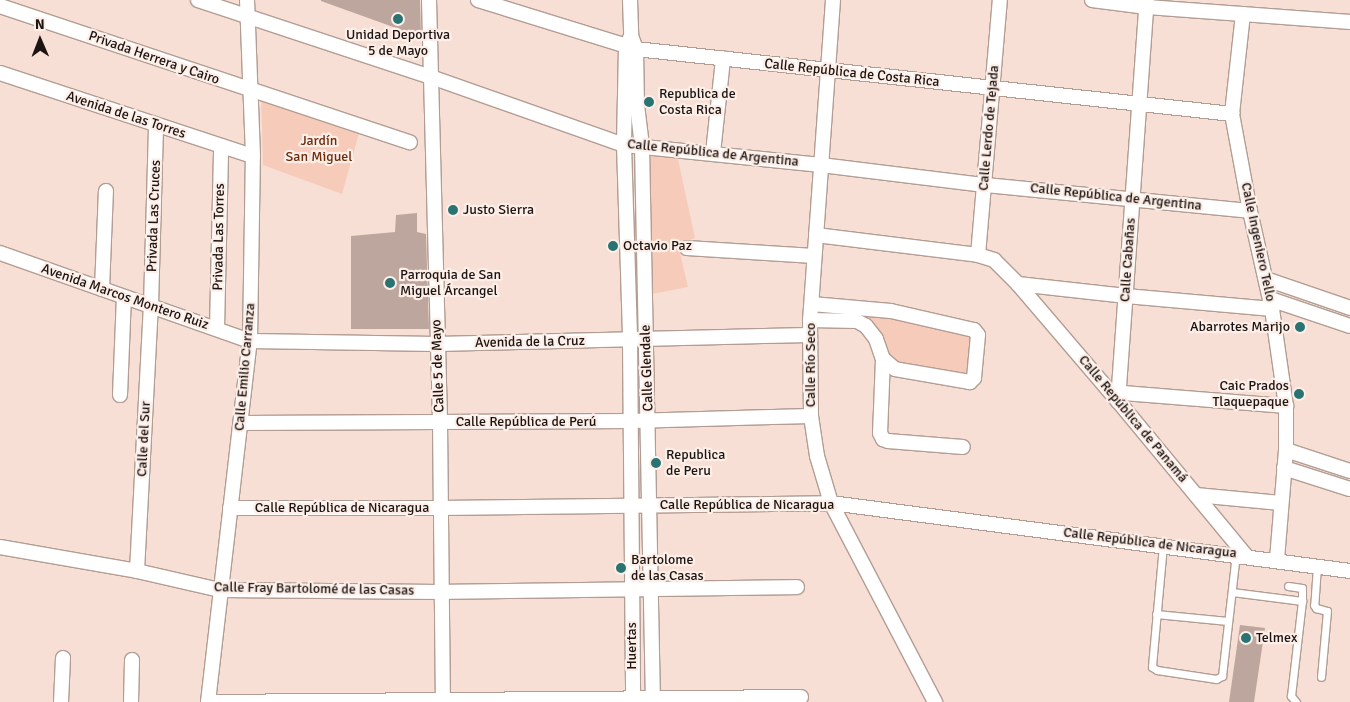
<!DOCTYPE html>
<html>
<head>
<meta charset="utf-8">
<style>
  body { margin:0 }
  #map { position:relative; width:1350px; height:702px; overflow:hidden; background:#f7dfd5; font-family:Signika,sans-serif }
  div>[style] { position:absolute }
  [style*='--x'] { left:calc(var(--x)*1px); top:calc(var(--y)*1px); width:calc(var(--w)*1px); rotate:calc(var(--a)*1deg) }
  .green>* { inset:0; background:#f6cbb9 }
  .building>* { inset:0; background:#bda69d }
  .roads { filter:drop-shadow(1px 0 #b39d93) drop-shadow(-1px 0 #b39d93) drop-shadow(0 1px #b39d93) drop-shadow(0 -1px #b39d93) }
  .lane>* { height:7px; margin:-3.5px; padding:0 3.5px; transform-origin:3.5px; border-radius:3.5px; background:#fff }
  .street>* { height:14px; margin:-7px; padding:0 7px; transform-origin:7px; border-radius:7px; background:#fff }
  .dots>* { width:14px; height:14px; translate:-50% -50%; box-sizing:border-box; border:2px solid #fdeee8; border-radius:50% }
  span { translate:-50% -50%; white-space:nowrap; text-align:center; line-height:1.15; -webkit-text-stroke:4.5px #fdeee8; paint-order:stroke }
  .poi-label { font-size:14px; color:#1c1410 }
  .left { translate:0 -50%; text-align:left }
  .right { translate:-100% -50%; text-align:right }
  .street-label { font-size:14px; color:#1c1410 }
  .park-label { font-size:14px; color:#6c2b0a }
  .north { position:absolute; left:15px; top:15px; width:50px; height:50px; -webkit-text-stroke:4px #fdeee8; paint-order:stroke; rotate:359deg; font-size:14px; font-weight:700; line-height:20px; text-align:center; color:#1c1410 }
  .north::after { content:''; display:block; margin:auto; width:18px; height:22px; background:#1c1410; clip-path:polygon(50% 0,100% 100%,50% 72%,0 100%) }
</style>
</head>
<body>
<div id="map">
  <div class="green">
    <div style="clip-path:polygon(261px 94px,361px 126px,342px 194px,263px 165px)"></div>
    <div style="clip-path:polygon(644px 147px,676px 150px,695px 238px,678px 244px,688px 287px,647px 295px)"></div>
    <div style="clip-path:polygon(812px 306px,974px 330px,970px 382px,895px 369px,866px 326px,810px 316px)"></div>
  </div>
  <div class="building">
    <div style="clip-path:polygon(321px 0,420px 0,421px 37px,321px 1px)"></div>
    <div style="clip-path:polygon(417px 213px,417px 232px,426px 234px,429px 329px,351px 329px,351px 236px,395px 232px,396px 215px)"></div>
    <div style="clip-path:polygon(1240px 625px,1265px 628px,1254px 702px,1229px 702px)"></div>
  </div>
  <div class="roads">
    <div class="lane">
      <div style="--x:1163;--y:545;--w:122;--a:95.2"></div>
      <div style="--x:1152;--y:667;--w:6;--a:31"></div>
      <div style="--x:1157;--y:670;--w:60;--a:8.7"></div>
      <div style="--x:1216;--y:679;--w:7;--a:-27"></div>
      <div style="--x:1222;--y:676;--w:123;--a:-83.5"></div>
      <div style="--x:1317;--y:566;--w:39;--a:94"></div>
      <div style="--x:1314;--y:605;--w:4;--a:56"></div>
      <div style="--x:1316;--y:608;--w:11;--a:15"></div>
      <div style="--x:1327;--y:611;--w:66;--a:95.2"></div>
      <div style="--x:1232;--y:592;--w:71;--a:7.3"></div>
      <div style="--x:1302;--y:601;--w:13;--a:-90"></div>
      <div style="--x:1302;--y:588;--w:14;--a:-172"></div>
      <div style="--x:1156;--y:614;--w:72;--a:5.6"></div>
      <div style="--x:1296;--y:702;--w:8;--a:-130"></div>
      <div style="--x:1291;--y:696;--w:96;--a:-83.4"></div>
    </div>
    <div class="street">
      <div style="--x:198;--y:0;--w:245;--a:18.3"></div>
      <div style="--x:431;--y:77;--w:205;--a:19.4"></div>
      <div style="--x:624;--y:145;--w:198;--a:5.8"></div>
      <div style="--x:821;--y:165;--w:165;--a:7"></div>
      <div style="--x:985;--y:185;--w:266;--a:5.6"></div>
      <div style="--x:429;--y:0;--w:422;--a:88.5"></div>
      <div style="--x:440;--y:422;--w:280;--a:89.4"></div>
      <div style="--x:478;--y:0;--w:165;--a:17.2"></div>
      <div style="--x:636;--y:49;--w:600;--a:6.22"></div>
      <div style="--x:630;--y:0;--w:36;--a:88"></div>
      <div style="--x:631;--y:36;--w:14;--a:69"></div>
      <div style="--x:636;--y:49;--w:56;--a:89"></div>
      <div style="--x:637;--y:105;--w:41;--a:83"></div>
      <div style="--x:642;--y:146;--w:556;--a:88.87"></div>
      <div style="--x:833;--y:0;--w:321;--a:94.1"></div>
      <div style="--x:810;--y:320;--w:96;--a:89.4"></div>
      <div style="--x:811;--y:416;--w:40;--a:81.5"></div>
      <div style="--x:817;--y:456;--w:49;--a:73.4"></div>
      <div style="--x:831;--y:503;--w:225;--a:62.4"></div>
      <div style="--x:1092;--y:0;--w:55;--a:7.3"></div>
      <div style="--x:1147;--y:7;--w:204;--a:4.2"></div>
      <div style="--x:0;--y:6;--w:432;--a:18.4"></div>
      <div style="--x:1243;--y:14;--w:101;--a:96.3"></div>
      <div style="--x:1232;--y:114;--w:99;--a:79.5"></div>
      <div style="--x:1250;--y:211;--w:100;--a:77.3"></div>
      <div style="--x:1272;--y:309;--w:98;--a:81.8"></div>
      <div style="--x:1286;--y:406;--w:44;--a:90"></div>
      <div style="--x:1286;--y:450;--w:110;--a:94.7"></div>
      <div style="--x:630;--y:38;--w:10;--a:114"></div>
      <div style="--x:626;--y:47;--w:98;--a:91.2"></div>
      <div style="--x:624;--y:145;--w:195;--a:88.2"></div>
      <div style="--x:630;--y:340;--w:362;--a:89.5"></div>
      <div style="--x:0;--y:73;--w:266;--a:18.2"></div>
      <div style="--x:713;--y:153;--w:95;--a:-83.9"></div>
      <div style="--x:816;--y:235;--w:163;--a:7"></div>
      <div style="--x:978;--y:255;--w:17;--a:17"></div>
      <div style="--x:994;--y:260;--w:34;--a:45"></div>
      <div style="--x:1018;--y:284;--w:154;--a:49.5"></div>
      <div style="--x:1118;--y:401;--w:201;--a:50.4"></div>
      <div style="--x:687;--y:248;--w:127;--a:3.6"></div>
      <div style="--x:0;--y:253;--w:265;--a:19.4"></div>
      <div style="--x:250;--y:341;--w:187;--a:0.9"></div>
      <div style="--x:437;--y:344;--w:373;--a:-1.4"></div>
      <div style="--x:978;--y:255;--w:256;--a:-85.1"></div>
      <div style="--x:1266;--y:279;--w:89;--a:19"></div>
      <div style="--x:1018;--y:284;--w:109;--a:6.3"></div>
      <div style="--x:1126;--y:296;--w:147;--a:5.1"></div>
      <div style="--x:102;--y:289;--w:98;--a:-87.7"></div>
      <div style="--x:1270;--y:299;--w:84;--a:18.6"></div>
      <div style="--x:812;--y:304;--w:79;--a:5.1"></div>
      <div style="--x:891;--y:311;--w:85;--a:12.9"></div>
      <div style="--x:974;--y:330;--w:6;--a:51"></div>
      <div style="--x:978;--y:335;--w:43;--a:95.3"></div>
      <div style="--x:974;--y:378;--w:6;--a:135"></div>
      <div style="--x:970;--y:382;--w:76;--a:-170.2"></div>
      <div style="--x:895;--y:369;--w:16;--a:-140"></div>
      <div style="--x:810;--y:320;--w:47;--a:1.2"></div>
      <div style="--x:857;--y:321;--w:10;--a:29"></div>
      <div style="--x:866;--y:326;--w:16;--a:52"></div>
      <div style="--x:876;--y:339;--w:21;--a:71"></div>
      <div style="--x:883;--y:359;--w:74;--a:92.3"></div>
      <div style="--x:880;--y:433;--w:7;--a:63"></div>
      <div style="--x:883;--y:439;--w:5;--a:22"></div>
      <div style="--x:888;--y:441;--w:75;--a:4.6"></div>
      <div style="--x:217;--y:329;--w:183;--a:-88.7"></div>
      <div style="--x:1111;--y:392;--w:176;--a:4.6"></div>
      <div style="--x:120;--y:395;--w:98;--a:-87.7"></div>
      <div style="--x:1118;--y:401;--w:402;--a:-85.9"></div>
      <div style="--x:241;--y:423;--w:390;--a:-0.3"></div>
      <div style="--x:631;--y:421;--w:180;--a:-1.6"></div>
      <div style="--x:1286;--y:450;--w:67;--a:18.2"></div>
      <div style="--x:1284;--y:468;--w:69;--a:17.7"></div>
      <div style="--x:1196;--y:495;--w:85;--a:5.4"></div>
      <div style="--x:230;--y:508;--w:210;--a:0"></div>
      <div style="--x:440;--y:508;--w:391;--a:-0.7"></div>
      <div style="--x:831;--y:503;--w:523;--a:7.46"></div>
      <div style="--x:0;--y:547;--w:139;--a:9.9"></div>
      <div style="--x:137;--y:571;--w:85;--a:12.9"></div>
      <div style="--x:220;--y:590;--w:221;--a:0.5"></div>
      <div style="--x:441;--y:592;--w:356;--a:-0.8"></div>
      <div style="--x:137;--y:571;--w:265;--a:-87"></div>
      <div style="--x:151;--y:306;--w:181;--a:-88.4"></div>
      <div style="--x:61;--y:702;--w:44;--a:-87.4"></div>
      <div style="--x:131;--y:702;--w:42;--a:-88.6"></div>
      <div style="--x:208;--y:702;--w:363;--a:-83.4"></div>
      <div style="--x:250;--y:341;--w:185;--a:-89.1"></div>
      <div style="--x:253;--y:156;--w:156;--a:-92.2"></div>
      <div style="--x:208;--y:702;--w:593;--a:-0.48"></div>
    </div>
  </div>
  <div class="dots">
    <div style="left:398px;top:19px;background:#297372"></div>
    <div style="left:649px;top:102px;background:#297372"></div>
    <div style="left:453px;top:210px;background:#297372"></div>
    <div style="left:613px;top:246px;background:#297372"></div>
    <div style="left:390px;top:283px;background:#297372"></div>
    <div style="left:1300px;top:327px;background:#297372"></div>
    <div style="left:1299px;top:394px;background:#297372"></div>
    <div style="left:656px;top:463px;background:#297372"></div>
    <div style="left:621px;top:568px;background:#297372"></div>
    <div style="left:1246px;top:638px;background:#297372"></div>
  </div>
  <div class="poi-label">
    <span style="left:398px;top:43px">Unidad Deportiva<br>5 de Mayo</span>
    <span class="left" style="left:659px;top:102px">Republica de<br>Costa Rica</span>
    <span class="left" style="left:463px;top:210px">Justo Sierra</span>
    <span class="left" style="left:623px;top:246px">Octavio Paz</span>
    <span class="left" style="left:400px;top:283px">Parroquia de San<br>Miguel Árcangel</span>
    <span class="right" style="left:1290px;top:327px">Abarrotes Marijo</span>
    <span class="right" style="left:1289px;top:394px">Caic Prados<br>Tlaquepaque</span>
    <span class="left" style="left:666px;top:463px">Republica<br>de Peru</span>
    <span class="left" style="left:631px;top:568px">Bartolome<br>de las Casas</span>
    <span class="left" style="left:1256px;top:638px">Telmex</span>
  </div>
  <div class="street-label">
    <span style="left:154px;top:58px;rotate:19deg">Privada Herrera y Cairo</span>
    <span style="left:852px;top:73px;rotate:6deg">Calle República de Costa Rica</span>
    <span style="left:126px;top:115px;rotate:18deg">Avenida de las Torres</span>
    <span style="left:989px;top:128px;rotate:-85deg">Calle Lerdo de Tejada</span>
    <span style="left:713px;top:153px;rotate:6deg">Calle República de Argentina</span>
    <span style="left:1116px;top:197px;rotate:6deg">Calle República de Argentina</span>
    <span style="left:154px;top:216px;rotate:-88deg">Privada Las Cruces</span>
    <span style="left:219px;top:237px;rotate:-89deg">Privada Las Torres</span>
    <span style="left:1258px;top:242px;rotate:78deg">Calle Ingeniero Tello</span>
    <span style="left:1128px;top:260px;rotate:-86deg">Calle Cabañas</span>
    <span style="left:125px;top:297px;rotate:19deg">Avenida Marcos Montero Ruiz</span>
    <span style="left:530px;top:342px;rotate:-1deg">Avenida de la Cruz</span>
    <span style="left:811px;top:365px;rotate:-90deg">Calle Río Seco</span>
    <span style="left:438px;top:366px;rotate:-92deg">Calle 5 de Mayo</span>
    <span style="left:245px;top:367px;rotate:-85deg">Calle Emilio Carranza</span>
    <span style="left:647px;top:368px;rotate:-92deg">Calle Glendale</span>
    <span style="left:1133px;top:419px;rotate:50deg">Calle República de Panamá</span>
    <span style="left:526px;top:422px">Calle República de Perú</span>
    <span style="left:144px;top:439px;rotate:-87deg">Calle del Sur</span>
    <span style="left:747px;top:505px">Calle República de Nicaragua</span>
    <span style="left:342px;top:508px">Calle República de Nicaragua</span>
    <span style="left:1150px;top:543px;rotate:7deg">Calle República de Nicaragua</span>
    <span style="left:314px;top:589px;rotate:1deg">Calle Fray Bartolomé de las Casas</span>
    <span style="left:632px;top:646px;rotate:-90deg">Huertas</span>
  </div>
  <div class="park-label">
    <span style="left:319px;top:149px">Jardín<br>San Miguel</span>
  </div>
  <div class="north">N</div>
</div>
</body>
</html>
